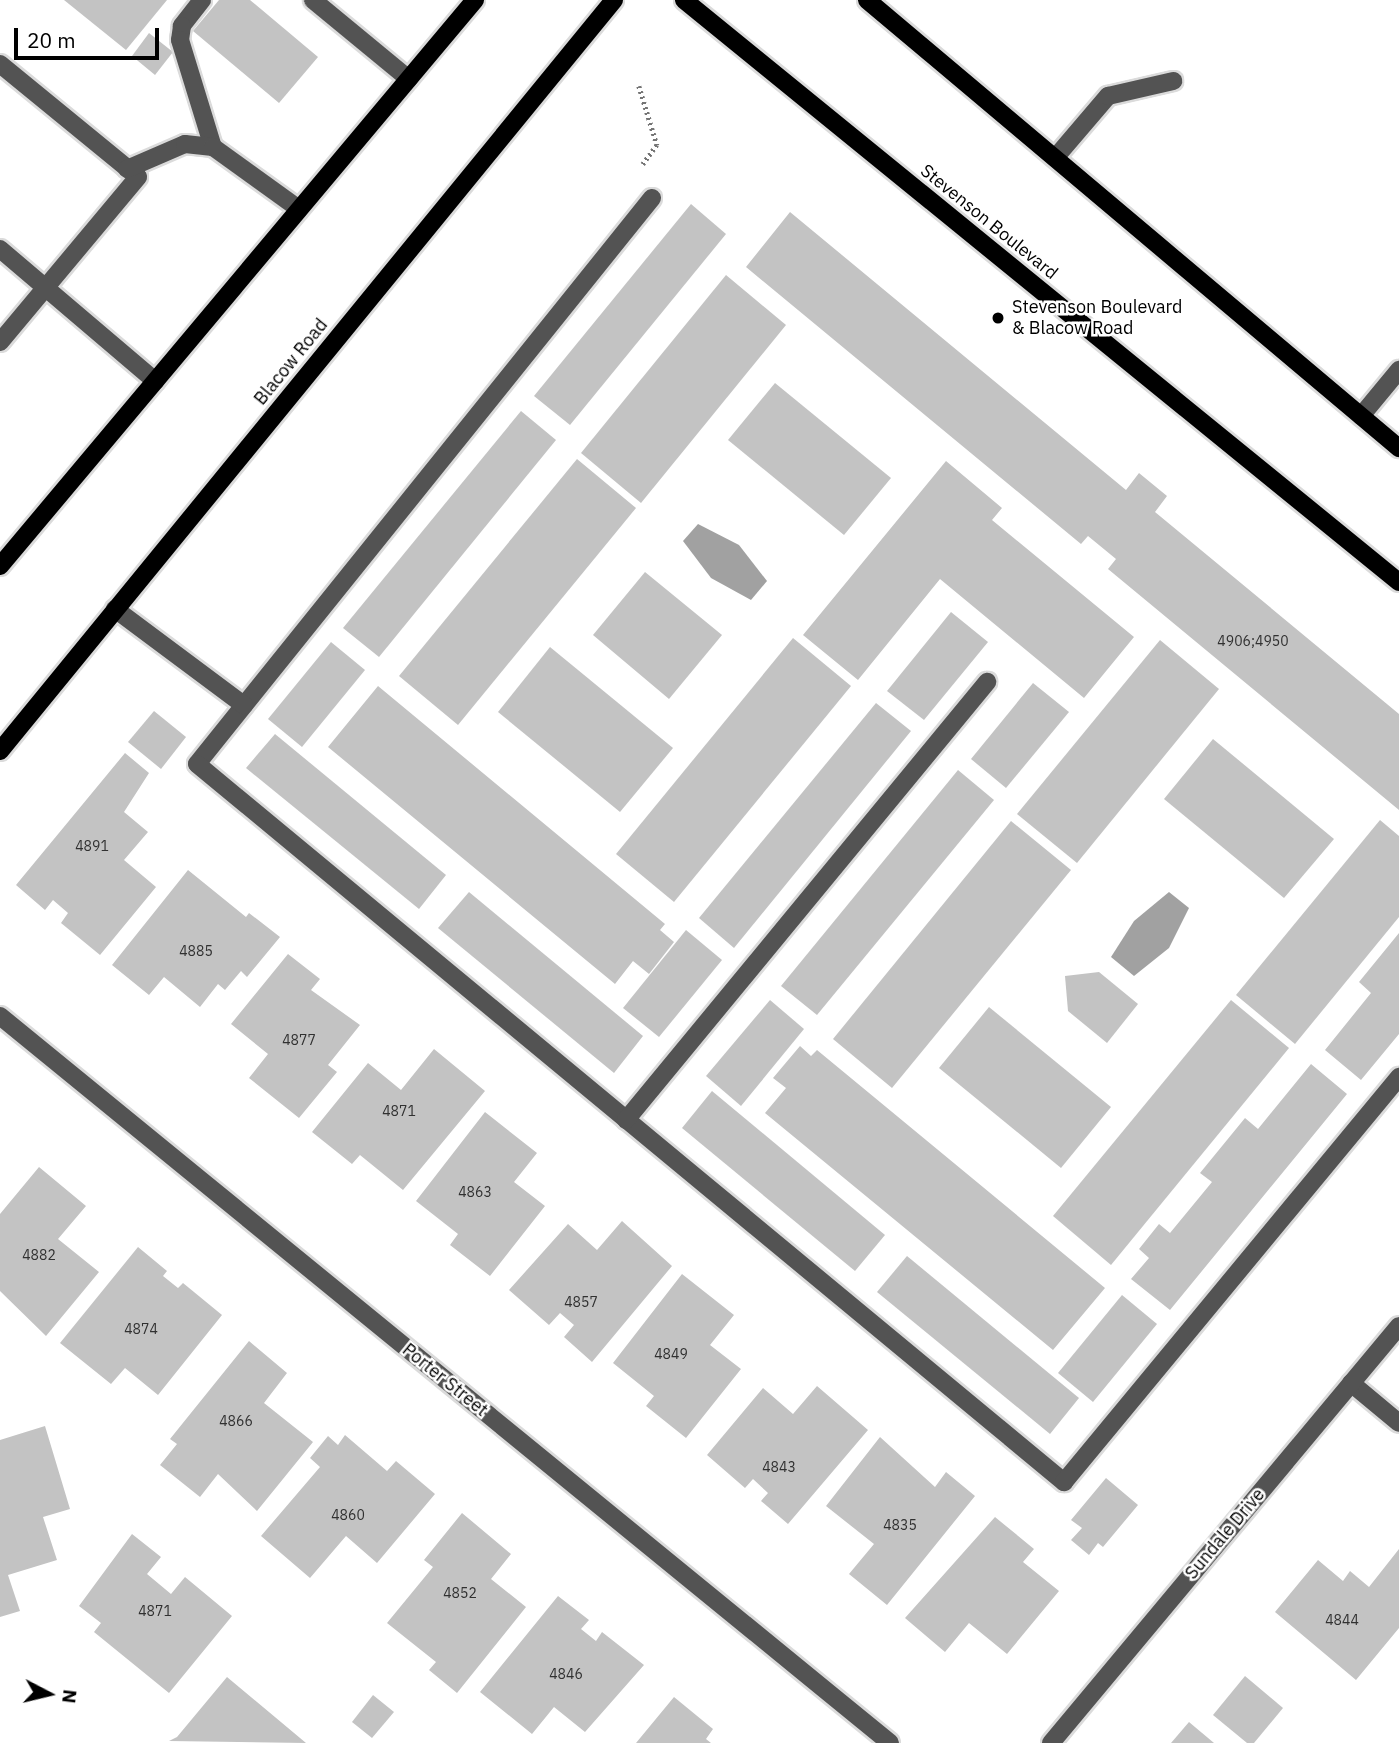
<!DOCTYPE html>
<html>
<head>
<meta charset="utf-8">
<style>
  body { margin:0 }
  #map { position:relative; width:1399px; height:1743px; overflow:hidden; background:#fff; font-family:"IBM Plex Sans",sans-serif }
  div>[style] { position:absolute }
  [style*='--x'] { left:calc(var(--x)*1px); top:calc(var(--y)*1px); width:calc(var(--w)*1px); rotate:calc(var(--a)*1deg) }
  .water>* { inset:0; background:#a1a1a1 }
  .building>* { inset:0; background:#c3c3c3 }
  .path>* { height:4.5px; margin-top:-2.25px; transform-origin:0; background:repeating-linear-gradient(90deg,#757575 0 2px,transparent 0 5.5px) }
  .roads { filter:drop-shadow(2px 0 #dbdbdb) drop-shadow(-2px 0 #dbdbdb) drop-shadow(0 2px #dbdbdb) drop-shadow(0 -2px #dbdbdb) }
  .minor>* { height:18px; margin:-9px; padding:0 9px; transform-origin:9px; border-radius:9px; background:#535353 }
  .major>* { height:18px; margin:-9px; padding:0 9px; transform-origin:9px; border-radius:9px; background:#000 }
  .dots>* { width:19px; height:19px; translate:-50% -50%; box-sizing:border-box; border:4px solid #fff; border-radius:50% }
  span { translate:-50% -50%; white-space:nowrap; text-align:center; line-height:1.15; -webkit-text-stroke:5px #fff; paint-order:stroke }
  .number-label { font-size:14px; color:#313131 }
  .number-label span { -webkit-text-stroke-width:0 }
  .street-label { font-size:18px; color:#000 }
  .poi-label { font-size:18px; color:#000 }
  .left { translate:0 -50%; text-align:left }
  .north { position:absolute; left:14px; top:1659px; width:70px; height:70px; -webkit-text-stroke:5px #fff; paint-order:stroke; rotate:97deg; font-size:19px; font-weight:700; line-height:28px; text-align:center; color:#000 }
  .north::after { content:''; display:block; margin:auto; width:24px; height:32px; background:#000; clip-path:polygon(50% 0,100% 100%,50% 72%,0 100%) }
  .scale { position:absolute; left:14px; top:28px; width:145px; height:32px; box-sizing:border-box; border:4px solid #000; border-top:0; padding-left:9px; font-size:21px; line-height:24px; white-space:nowrap; color:#000; -webkit-text-stroke:5px #fff; paint-order:stroke }
</style>
</head>
<body>
<div id="map">
  <div class="water">
    <div style="clip-path:polygon(698px 524px,739px 545px,767px 581px,751px 600px,711px 578px,683px 541px)"></div>
    <div style="clip-path:polygon(1169px 892px,1189px 908px,1169px 948px,1134px 976px,1111px 957px,1134px 921px)"></div>
  </div>
  <div class="building">
    <div style="clip-path:polygon(64px 0,167px 0,126px 50px)"></div>
    <div style="clip-path:polygon(219px 0,250px 0,318px 57px,279px 103px,193px 31px)"></div>
    <div style="clip-path:polygon(149px 33px,173px 52px,155px 75px,132px 56px)"></div>
    <div style="clip-path:polygon(691px 204px,726px 234px,570px 425px,534px 396px)"></div>
    <div style="clip-path:polygon(790px 212px,1126px 490px,1139px 473px,1167px 496px,1155px 512px,1399px 714px,1399px 810px,1108px 569px,1116px 559px,1088px 536px,1081px 544px,746px 267px)"></div>
    <div style="clip-path:polygon(726px 275px,786px 325px,641px 503px,581px 453px)"></div>
    <div style="clip-path:polygon(775px 383px,891px 478px,844px 535px,728px 440px)"></div>
    <div style="clip-path:polygon(521px 411px,556px 440px,379px 657px,343px 628px)"></div>
    <div style="clip-path:polygon(577px 459px,636px 508px,458px 725px,399px 676px)"></div>
    <div style="clip-path:polygon(946px 461px,1002px 508px,992px 520px,1134px 637px,1084px 698px,940px 579px,858px 680px,803px 635px)"></div>
    <div style="clip-path:polygon(645px 572px,722px 635px,669px 699px,593px 635px)"></div>
    <div style="clip-path:polygon(951px 612px,988px 642px,924px 720px,887px 691px)"></div>
    <div style="clip-path:polygon(793px 638px,851px 686px,674px 902px,616px 854px)"></div>
    <div style="clip-path:polygon(1160px 640px,1219px 689px,1077px 863px,1017px 814px)"></div>
    <div style="clip-path:polygon(331px 642px,365px 670px,302px 747px,268px 719px)"></div>
    <div style="clip-path:polygon(550px 647px,673px 748px,620px 812px,498px 712px)"></div>
    <div style="clip-path:polygon(1033px 683px,1069px 712px,1006px 788px,971px 759px)"></div>
    <div style="clip-path:polygon(378px 686px,665px 924px,660px 930px,674px 942px,649px 974px,633px 961px,615px 984px,328px 747px)"></div>
    <div style="clip-path:polygon(876px 703px,911px 731px,734px 948px,699px 918px)"></div>
    <div style="clip-path:polygon(154px 711px,186px 737px,161px 769px,128px 742px)"></div>
    <div style="clip-path:polygon(275px 734px,446px 875px,419px 909px,246px 768px)"></div>
    <div style="clip-path:polygon(1213px 739px,1334px 839px,1284px 898px,1164px 799px)"></div>
    <div style="clip-path:polygon(125px 753px,149px 773px,124px 812px,148px 832px,124px 860px,156px 887px,100px 955px,61px 923px,68px 913px,53px 900px,45px 910px,16px 885px)"></div>
    <div style="clip-path:polygon(958px 770px,994px 800px,817px 1015px,781px 986px)"></div>
    <div style="clip-path:polygon(1380px 820px,1399px 836px,1399px 917px,1295px 1044px,1236px 995px)"></div>
    <div style="clip-path:polygon(1011px 821px,1071px 870px,892px 1088px,833px 1039px)"></div>
    <div style="clip-path:polygon(188px 870px,246px 917px,249px 913px,280px 937px,247px 977px,241px 971px,225px 990px,218px 984px,200px 1007px,164px 977px,149px 995px,112px 965px)"></div>
    <div style="clip-path:polygon(469px 892px,643px 1036px,614px 1073px,438px 928px)"></div>
    <div style="clip-path:polygon(686px 930px,722px 960px,659px 1037px,623px 1008px)"></div>
    <div style="clip-path:polygon(1399px 933px,1399px 1034px,1361px 1080px,1325px 1050px,1371px 993px,1359px 982px)"></div>
    <div style="clip-path:polygon(288px 954px,320px 979px,311px 990px,360px 1025px,328px 1065px,337px 1072px,299px 1118px,249px 1078px,268px 1054px,231px 1024px)"></div>
    <div style="clip-path:polygon(1099px 972px,1138px 1004px,1107px 1043px,1068px 1011px,1065px 976px)"></div>
    <div style="clip-path:polygon(770px 1000px,804px 1029px,741px 1106px,706px 1076px)"></div>
    <div style="clip-path:polygon(1231px 1000px,1289px 1048px,1111px 1265px,1053px 1216px)"></div>
    <div style="clip-path:polygon(989px 1007px,1111px 1107px,1061px 1168px,939px 1068px)"></div>
    <div style="clip-path:polygon(800px 1046px,811px 1056px,817px 1050px,1105px 1288px,1053px 1350px,765px 1113px,786px 1088px,773px 1078px)"></div>
    <div style="clip-path:polygon(434px 1049px,485px 1091px,403px 1190px,360px 1155px,352px 1164px,312px 1132px,368px 1063px,401px 1090px)"></div>
    <div style="clip-path:polygon(1311px 1064px,1347px 1094px,1170px 1310px,1131px 1279px,1149px 1258px,1139px 1249px,1159px 1224px,1170px 1233px,1212px 1182px,1200px 1173px,1245px 1118px,1258px 1129px)"></div>
    <div style="clip-path:polygon(712px 1091px,885px 1235px,855px 1271px,682px 1128px)"></div>
    <div style="clip-path:polygon(485px 1112px,537px 1153px,514px 1182px,545px 1206px,490px 1276px,450px 1245px,458px 1234px,416px 1201px)"></div>
    <div style="clip-path:polygon(39px 1167px,86px 1206px,58px 1239px,99px 1272px,46px 1336px,0 1291px,0 1214px)"></div>
    <div style="clip-path:polygon(622px 1221px,672px 1266px,592px 1362px,564px 1337px,574px 1325px,560px 1313px,549px 1325px,509px 1290px,568px 1224px,597px 1250px)"></div>
    <div style="clip-path:polygon(138px 1247px,167px 1271px,163px 1276px,178px 1288px,183px 1283px,222px 1315px,158px 1395px,125px 1368px,111px 1384px,60px 1343px)"></div>
    <div style="clip-path:polygon(907px 1256px,1079px 1398px,1050px 1434px,877px 1292px)"></div>
    <div style="clip-path:polygon(682px 1274px,734px 1315px,710px 1345px,741px 1369px,686px 1438px,646px 1406px,654px 1396px,613px 1363px)"></div>
    <div style="clip-path:polygon(1122px 1295px,1157px 1324px,1093px 1402px,1058px 1373px)"></div>
    <div style="clip-path:polygon(249px 1341px,287px 1373px,264px 1403px,313px 1442px,257px 1511px,218px 1474px,200px 1497px,160px 1465px,177px 1444px,170px 1439px)"></div>
    <div style="clip-path:polygon(817px 1386px,868px 1430px,788px 1524px,761px 1501px,768px 1493px,753px 1479px,745px 1488px,707px 1455px,763px 1388px,793px 1414px)"></div>
    <div style="clip-path:polygon(45px 1426px,70px 1509px,43px 1517px,57px 1560px,8px 1575px,20px 1611px,0 1617px,0 1440px)"></div>
    <div style="clip-path:polygon(345px 1435px,387px 1471px,396px 1461px,435px 1494px,377px 1563px,346px 1536px,310px 1578px,261px 1536px,320px 1467px,310px 1458px,328px 1436px,338px 1445px)"></div>
    <div style="clip-path:polygon(880px 1437px,935px 1487px,946px 1472px,975px 1496px,887px 1605px,849px 1574px,874px 1544px,826px 1506px)"></div>
    <div style="clip-path:polygon(1106px 1478px,1138px 1505px,1103px 1547px,1098px 1543px,1089px 1555px,1071px 1540px,1082px 1528px,1071px 1520px)"></div>
    <div style="clip-path:polygon(462px 1513px,511px 1554px,491px 1579px,526px 1607px,457px 1693px,429px 1670px,436px 1662px,387px 1623px,433px 1567px,424px 1560px)"></div>
    <div style="clip-path:polygon(995px 1517px,1034px 1549px,1023px 1562px,1059px 1591px,1007px 1654px,969px 1623px,945px 1652px,905px 1618px)"></div>
    <div style="clip-path:polygon(132px 1534px,161px 1557px,147px 1574px,171px 1594px,185px 1577px,232px 1616px,169px 1693px,94px 1632px,101px 1623px,79px 1606px)"></div>
    <div style="clip-path:polygon(1399px 1549px,1399px 1628px,1356px 1680px,1275px 1612px,1318px 1560px,1343px 1581px,1350px 1571px,1369px 1587px)"></div>
    <div style="clip-path:polygon(558px 1596px,589px 1620px,581px 1629px,596px 1641px,602px 1632px,644px 1665px,585px 1732px,554px 1707px,532px 1734px,480px 1692px)"></div>
    <div style="clip-path:polygon(1245px 1676px,1283px 1708px,1254px 1743px,1247px 1743px,1213px 1715px)"></div>
    <div style="clip-path:polygon(227px 1677px,306px 1743px,169px 1741px,177px 1737px)"></div>
    <div style="clip-path:polygon(373px 1695px,394px 1712px,372px 1738px,352px 1722px)"></div>
    <div style="clip-path:polygon(674px 1697px,713px 1729px,706px 1739px,711px 1743px,636px 1743px)"></div>
    <div style="clip-path:polygon(1189px 1722px,1214px 1743px,1171px 1743px)"></div>
  </div>
  <div class="path">
    <div style="--x:639;--y:86;--w:62;--a:73"></div>
    <div style="--x:657;--y:145;--w:24;--a:126"></div>
  </div>
  <div class="roads">
    <div class="minor">
      <div style="--x:202;--y:0;--w:33;--a:128"></div>
      <div style="--x:182;--y:26;--w:14;--a:98"></div>
      <div style="--x:180;--y:40;--w:112;--a:72.9"></div>
      <div style="--x:313;--y:0;--w:124;--a:39.5"></div>
      <div style="--x:0;--y:64;--w:178;--a:39.3"></div>
      <div style="--x:138;--y:177;--w:215;--a:129.9"></div>
      <div style="--x:1055;--y:158;--w:82;--a:-49.5"></div>
      <div style="--x:1108;--y:96;--w:67;--a:-13"></div>
      <div style="--x:127;--y:169;--w:63;--a:-23.3"></div>
      <div style="--x:185;--y:144;--w:28;--a:6"></div>
      <div style="--x:213;--y:147;--w:106;--a:35.8"></div>
      <div style="--x:652;--y:198;--w:726;--a:128.8"></div>
      <div style="--x:197;--y:764;--w:1126;--a:39.63"></div>
      <div style="--x:1064;--y:1482;--w:526;--a:-50.4"></div>
      <div style="--x:0;--y:249;--w:204;--a:40.4"></div>
      <div style="--x:1361;--y:416;--w:60;--a:-50.4"></div>
      <div style="--x:115;--y:609;--w:161;--a:36.7"></div>
      <div style="--x:0;--y:1016;--w:1149;--a:39.24"></div>
      <div style="--x:626;--y:1120;--w:568;--a:-50.5"></div>
      <div style="--x:1351;--y:1383;--w:62;--a:39.8"></div>
      <div style="--x:1051;--y:1743;--w:543;--a:-50.15"></div>
    </div>
    <div class="major">
      <div style="--x:684;--y:0;--w:922;--a:39.15"></div>
      <div style="--x:867;--y:0;--w:696;--a:40.1"></div>
      <div style="--x:0;--y:566;--w:739;--a:-50"></div>
      <div style="--x:0;--y:751;--w:970;--a:-50.73"></div>
    </div>
  </div>
  <div class="dots">
    <div style="left:998px;top:318px;background:#000"></div>
  </div>
  <div class="number-label">
    <span style="left:1253px;top:641px">4906;4950</span>
    <span style="left:92px;top:846px">4891</span>
    <span style="left:196px;top:951px">4885</span>
    <span style="left:299px;top:1040px">4877</span>
    <span style="left:399px;top:1111px">4871</span>
    <span style="left:475px;top:1192px">4863</span>
    <span style="left:39px;top:1255px">4882</span>
    <span style="left:581px;top:1302px">4857</span>
    <span style="left:141px;top:1329px">4874</span>
    <span style="left:671px;top:1354px">4849</span>
    <span style="left:236px;top:1421px">4866</span>
    <span style="left:779px;top:1467px">4843</span>
    <span style="left:348px;top:1515px">4860</span>
    <span style="left:900px;top:1525px">4835</span>
    <span style="left:460px;top:1593px">4852</span>
    <span style="left:155px;top:1611px">4871</span>
    <span style="left:1342px;top:1620px">4844</span>
    <span style="left:566px;top:1674px">4846</span>
  </div>
  <div class="street-label">
    <span style="left:989px;top:222px;rotate:39deg">Stevenson Boulevard</span>
    <span style="left:291px;top:362px;rotate:-51deg">Blacow Road</span>
    <span style="left:445px;top:1380px;rotate:39deg">Porter Street</span>
    <span style="left:1225px;top:1534px;rotate:-50deg">Sundale Drive</span>
  </div>
  <div class="poi-label">
    <span class="left" style="left:1012px;top:318px">Stevenson Boulevard<br>&amp; Blacow Road</span>
  </div>
  <div class="north">N</div>
  <div class="scale">20 m</div>
</div>
</body>
</html>
